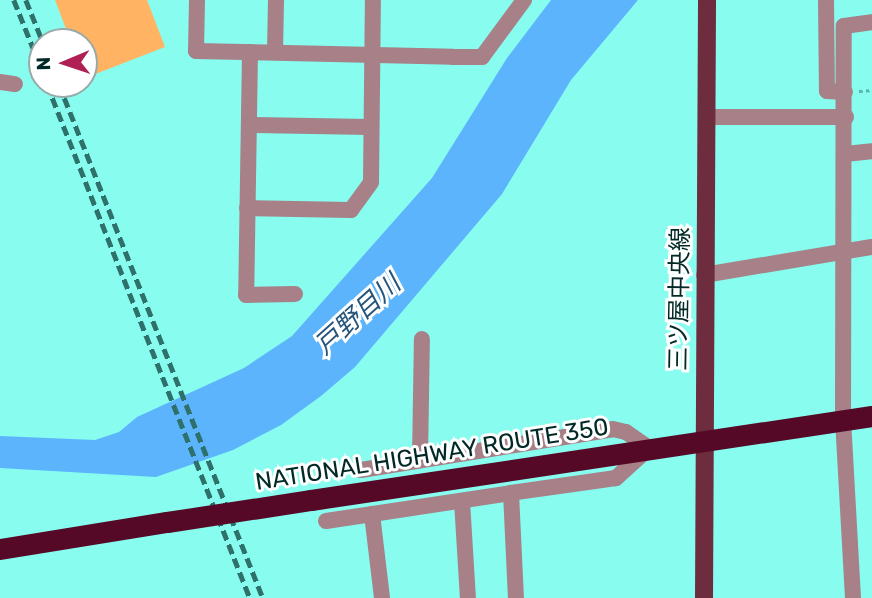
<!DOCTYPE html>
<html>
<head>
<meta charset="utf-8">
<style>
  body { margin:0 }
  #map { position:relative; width:872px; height:598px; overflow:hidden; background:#87fcef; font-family:Rubik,"Noto Sans JP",sans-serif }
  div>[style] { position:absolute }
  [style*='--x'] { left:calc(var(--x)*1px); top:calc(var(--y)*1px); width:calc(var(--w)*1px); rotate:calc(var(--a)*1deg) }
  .green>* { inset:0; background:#ffb363 }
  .water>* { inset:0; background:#5bb4fc }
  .path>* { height:2.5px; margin-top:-1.25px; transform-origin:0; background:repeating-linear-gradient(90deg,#5ab4ab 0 3.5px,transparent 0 7px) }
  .minor>* { height:16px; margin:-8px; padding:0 8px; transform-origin:8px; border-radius:8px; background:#a78088 }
  .major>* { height:18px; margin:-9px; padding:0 9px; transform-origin:9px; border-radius:9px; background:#6d2d3f }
  .highway>* { height:21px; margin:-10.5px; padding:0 10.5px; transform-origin:10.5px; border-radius:10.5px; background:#560926 }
  .rail>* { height:4.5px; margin-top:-2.25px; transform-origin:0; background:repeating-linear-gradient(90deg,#2e706a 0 10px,transparent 0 15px) }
  .highway-bridge>* { height:21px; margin:-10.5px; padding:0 10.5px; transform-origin:10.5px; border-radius:10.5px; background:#560926 }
  span { translate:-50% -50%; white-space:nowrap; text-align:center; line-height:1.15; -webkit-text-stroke:6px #fff; paint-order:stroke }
  .street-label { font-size:24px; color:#012926 }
  .water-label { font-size:26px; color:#26547a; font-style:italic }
  .north { position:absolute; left:28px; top:28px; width:70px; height:70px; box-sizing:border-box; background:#fff; border:2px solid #99a9a8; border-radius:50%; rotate:268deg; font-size:19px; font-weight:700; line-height:28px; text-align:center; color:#012926 }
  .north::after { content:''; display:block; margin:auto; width:24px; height:32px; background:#b02055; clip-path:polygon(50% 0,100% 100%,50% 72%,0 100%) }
</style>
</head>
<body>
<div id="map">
  <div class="green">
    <div style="clip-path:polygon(55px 0,147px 0,165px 47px,85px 78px,84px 42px,71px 42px)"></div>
  </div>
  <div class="water">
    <div style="clip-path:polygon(551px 0,638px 0,571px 80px,502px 194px,355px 367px,321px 396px,281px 425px,233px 450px,156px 477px,0 468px,0 436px,95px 440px,119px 432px,137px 417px,244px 368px,292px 336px,432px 178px,507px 58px)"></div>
  </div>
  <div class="path">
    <div style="--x:859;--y:91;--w:13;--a:-4"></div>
  </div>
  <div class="minor">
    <div style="--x:197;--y:0;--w:51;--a:91.1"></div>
    <div style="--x:196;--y:51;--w:257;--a:1.3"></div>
    <div style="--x:453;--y:57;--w:29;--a:0"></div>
    <div style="--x:482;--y:57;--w:71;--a:-53.6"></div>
    <div style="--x:826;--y:0;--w:91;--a:89.4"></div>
    <div style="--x:827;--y:91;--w:18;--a:3"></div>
    <div style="--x:250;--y:52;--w:243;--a:90.9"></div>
    <div style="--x:246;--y:295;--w:49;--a:-1.2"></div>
    <div style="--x:275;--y:52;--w:52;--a:-88.9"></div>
    <div style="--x:0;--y:82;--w:15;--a:8"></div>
    <div style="--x:706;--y:117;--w:140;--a:0"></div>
    <div style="--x:249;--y:125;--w:121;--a:0.9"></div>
    <div style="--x:845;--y:154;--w:27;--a:-6"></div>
    <div style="--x:247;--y:208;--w:104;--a:1.1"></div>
    <div style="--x:351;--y:210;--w:34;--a:-54"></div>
    <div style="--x:371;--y:182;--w:182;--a:-89.4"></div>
    <div style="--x:704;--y:275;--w:170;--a:-9.5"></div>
    <div style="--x:420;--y:460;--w:121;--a:-89.1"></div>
    <div style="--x:361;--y:470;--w:255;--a:-9.2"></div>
    <div style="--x:613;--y:429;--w:13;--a:13"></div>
    <div style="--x:626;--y:432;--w:28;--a:35"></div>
    <div style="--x:649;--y:448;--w:45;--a:137.7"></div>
    <div style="--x:616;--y:478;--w:106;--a:171.9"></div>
    <div style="--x:511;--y:493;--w:105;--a:87.3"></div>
    <div style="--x:462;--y:501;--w:97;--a:86.5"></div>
    <div style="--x:372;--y:514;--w:85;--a:83.2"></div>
    <div style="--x:326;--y:521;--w:187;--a:-8.6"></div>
    <div style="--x:853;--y:598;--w:177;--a:-93.2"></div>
    <div style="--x:843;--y:421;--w:395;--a:-89.9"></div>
    <div style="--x:844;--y:26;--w:28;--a:-8"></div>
  </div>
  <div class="major">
    <div style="--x:704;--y:598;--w:598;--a:-89.71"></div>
  </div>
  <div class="highway">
    <div style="--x:311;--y:500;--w:567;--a:-8.52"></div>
    <div style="--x:0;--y:549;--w:169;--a:-9.2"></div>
  </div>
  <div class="rail">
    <div style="--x:14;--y:0;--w:75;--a:68.2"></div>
    <div style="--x:26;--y:0;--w:45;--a:68"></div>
    <div style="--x:47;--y:84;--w:553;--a:68.45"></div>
    <div style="--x:59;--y:84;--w:553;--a:68.35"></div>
  </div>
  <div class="highway-bridge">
    <div style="--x:167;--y:522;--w:146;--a:-8.7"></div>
  </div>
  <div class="street-label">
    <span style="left:680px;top:299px;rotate:-89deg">三ツ屋中央線</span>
    <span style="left:432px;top:455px;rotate:-9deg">NATIONAL HIGHWAY ROUTE 350</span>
  </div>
  <div class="water-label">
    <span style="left:358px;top:315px;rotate:-42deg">戸野目川</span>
  </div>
  <div class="north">N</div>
</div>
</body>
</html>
